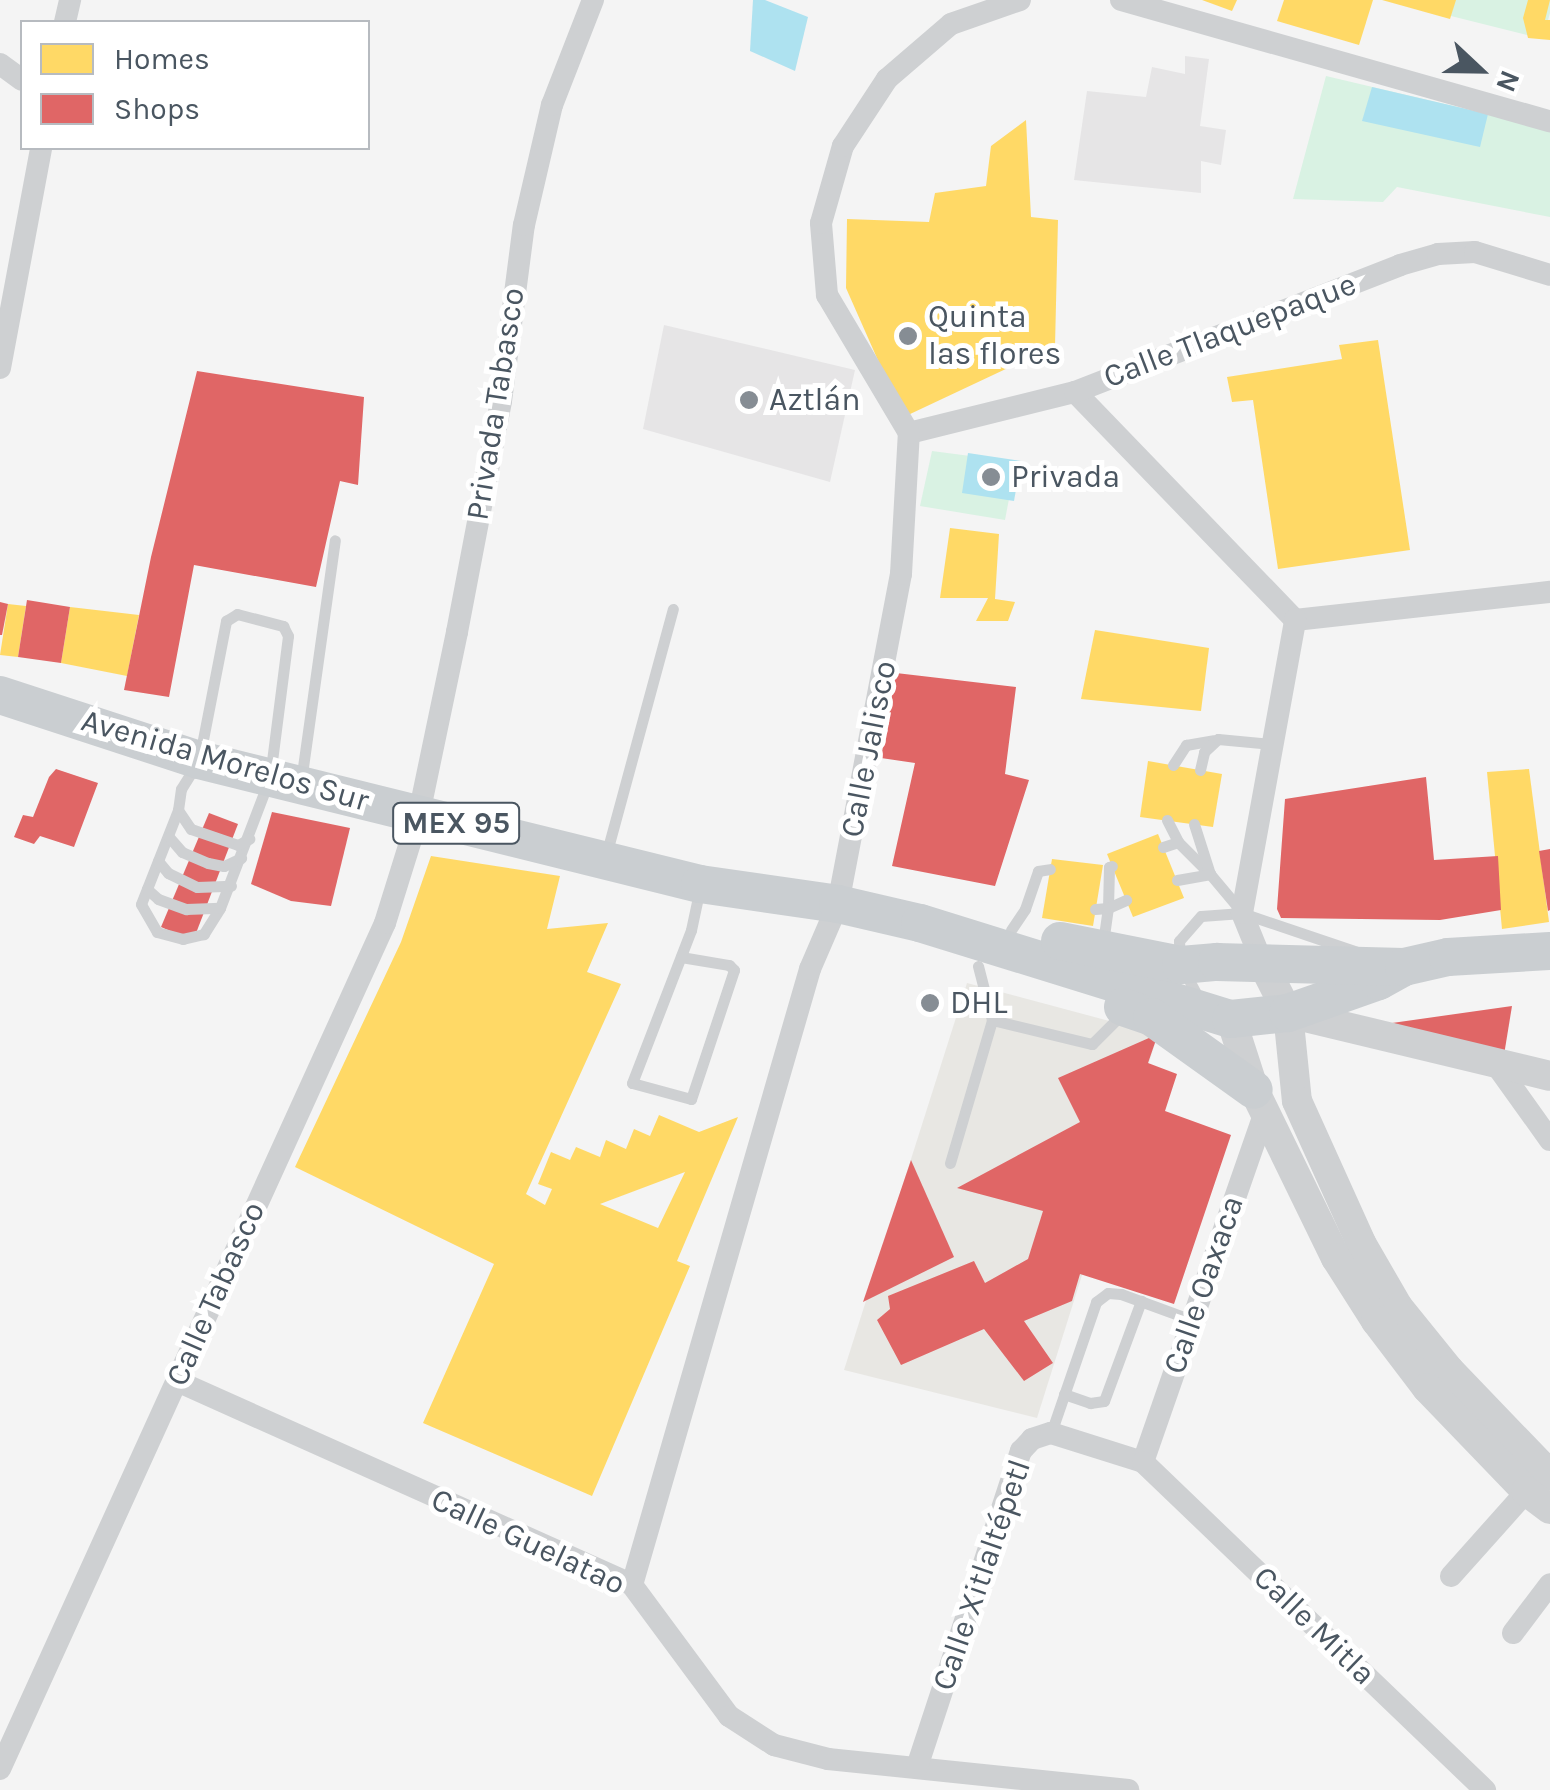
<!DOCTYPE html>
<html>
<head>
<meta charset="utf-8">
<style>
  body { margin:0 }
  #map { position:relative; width:1550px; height:1790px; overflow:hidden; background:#f4f4f4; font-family:Karla,sans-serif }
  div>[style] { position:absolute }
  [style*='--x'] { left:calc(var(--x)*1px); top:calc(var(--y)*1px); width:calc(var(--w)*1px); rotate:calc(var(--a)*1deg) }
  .commercial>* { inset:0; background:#e8e7e3 }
  .education>* { inset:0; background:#e6e5e6 }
  .green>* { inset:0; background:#d9f2e3 }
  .water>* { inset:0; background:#aee2f0 }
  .homes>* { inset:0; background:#ffd966 }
  .shops>* { inset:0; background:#e06666 }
  .service>* { height:11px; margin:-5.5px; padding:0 5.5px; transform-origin:5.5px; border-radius:5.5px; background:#ced0d2 }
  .minor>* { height:22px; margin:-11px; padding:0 11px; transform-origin:11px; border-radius:11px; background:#ced0d2 }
  .tertiary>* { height:30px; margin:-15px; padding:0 15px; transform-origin:15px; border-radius:15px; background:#ced0d2 }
  .primary>* { height:38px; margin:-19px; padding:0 19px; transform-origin:19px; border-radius:19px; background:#caced1 }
  .dots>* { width:28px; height:28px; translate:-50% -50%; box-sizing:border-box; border:5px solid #fff; border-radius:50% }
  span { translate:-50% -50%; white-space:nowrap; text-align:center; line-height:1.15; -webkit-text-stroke:10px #fff; paint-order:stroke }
  .shield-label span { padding:2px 8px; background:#fff; border:2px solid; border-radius:8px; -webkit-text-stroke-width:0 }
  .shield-label { font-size:30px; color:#4a5661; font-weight:700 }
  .poi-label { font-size:32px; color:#4a5661 }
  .left { translate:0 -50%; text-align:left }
  .street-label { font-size:32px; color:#4a5661 }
  .legend { position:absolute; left:20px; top:20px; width:350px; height:130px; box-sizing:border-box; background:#fff; border:2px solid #b7bbc0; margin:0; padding:12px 18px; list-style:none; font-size:30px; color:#4a5661 }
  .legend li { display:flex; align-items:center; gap:20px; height:50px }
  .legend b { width:50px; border:2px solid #b7bbc0 }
  .north { position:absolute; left:1430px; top:20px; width:100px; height:100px; -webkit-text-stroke:8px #fff; paint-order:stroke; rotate:112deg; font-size:28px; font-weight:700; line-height:40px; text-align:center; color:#4a5661 }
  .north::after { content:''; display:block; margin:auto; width:35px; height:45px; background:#4a5661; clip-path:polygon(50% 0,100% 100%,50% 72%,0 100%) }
</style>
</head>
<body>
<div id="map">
  <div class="commercial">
    <div style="clip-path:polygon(967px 983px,1158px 1034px,1037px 1418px,844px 1370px)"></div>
  </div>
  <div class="education">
    <div style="clip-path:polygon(1185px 56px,1209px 59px,1200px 126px,1226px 130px,1221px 165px,1201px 161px,1201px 193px,1074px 180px,1087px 91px,1146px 97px,1152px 67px,1185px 74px)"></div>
    <div style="clip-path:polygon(664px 325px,855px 370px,830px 482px,643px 429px)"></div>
  </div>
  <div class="green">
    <div style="clip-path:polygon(1387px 0,1550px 0,1550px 13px,1543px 39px)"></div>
    <div style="clip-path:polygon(1326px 76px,1550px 129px,1550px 217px,1397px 187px,1383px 202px,1293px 199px)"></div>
    <div style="clip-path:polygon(932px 451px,1016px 462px,1005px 520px,920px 506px)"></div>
  </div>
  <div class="water">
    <div style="clip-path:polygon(753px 0,765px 0,808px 17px,795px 71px,750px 51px)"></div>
    <div style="clip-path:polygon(1372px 87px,1488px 114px,1480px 147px,1362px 121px)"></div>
    <div style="clip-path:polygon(968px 453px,1021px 461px,1014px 501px,962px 493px)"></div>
  </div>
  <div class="homes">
    <div style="clip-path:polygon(1202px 0,1237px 0,1232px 11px)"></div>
    <div style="clip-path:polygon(1284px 0,1373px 0,1359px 45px,1277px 21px)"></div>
    <div style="clip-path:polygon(1382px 0,1456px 0,1450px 19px)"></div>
    <div style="clip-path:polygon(1528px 0,1550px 0,1545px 20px,1550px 20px,1550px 40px,1528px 38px,1523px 18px)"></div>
    <div style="clip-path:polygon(1026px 120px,1031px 217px,1058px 220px,1055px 346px,908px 415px,884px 374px,846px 288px,847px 219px,929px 222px,935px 193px,986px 186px,991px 146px)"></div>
    <div style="clip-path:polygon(1378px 340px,1410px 550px,1278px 569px,1253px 400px,1232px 402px,1227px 377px,1342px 359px,1339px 345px)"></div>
    <div style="clip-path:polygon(950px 528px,999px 534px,995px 599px,1015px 602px,1008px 621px,976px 621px,988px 598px,940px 598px)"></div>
    <div style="clip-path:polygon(8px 604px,26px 606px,18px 657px,0 655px)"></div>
    <div style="clip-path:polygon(70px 607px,139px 615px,127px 676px,61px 663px)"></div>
    <div style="clip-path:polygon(1095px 630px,1209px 648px,1201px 711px,1081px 699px)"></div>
    <div style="clip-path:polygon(1148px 761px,1222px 774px,1213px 827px,1140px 817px)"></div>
    <div style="clip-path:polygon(1529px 769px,1549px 922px,1502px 929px,1487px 772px)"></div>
    <div style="clip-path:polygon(1158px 834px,1184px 898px,1133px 917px,1107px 854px)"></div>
    <div style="clip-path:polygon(evenodd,431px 856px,560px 876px,547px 929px,608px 923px,587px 972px,621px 984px,526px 1194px,545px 1205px,552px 1189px,538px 1184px,551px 1152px,570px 1160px,576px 1147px,600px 1157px,606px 1140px,626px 1149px,634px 1129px,650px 1136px,659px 1115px,699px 1132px,738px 1117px,677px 1261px,690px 1266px,592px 1496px,423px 1423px,494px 1264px,295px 1167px,401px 942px,431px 856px,685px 1172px,658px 1228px,600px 1204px,685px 1172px)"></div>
    <div style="clip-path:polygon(1052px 859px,1103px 865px,1093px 926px,1042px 918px)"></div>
  </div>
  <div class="shops">
    <div style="clip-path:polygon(197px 371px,364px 397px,358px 485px,340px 481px,316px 587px,194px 565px,169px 697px,124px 690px,151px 557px)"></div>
    <div style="clip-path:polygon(27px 600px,70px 607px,61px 663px,18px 657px)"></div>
    <div style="clip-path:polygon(0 602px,8px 604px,2px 635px,0 635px)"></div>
    <div style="clip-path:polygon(896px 673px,1016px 687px,1005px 774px,1029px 780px,995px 886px,892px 866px,915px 763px,881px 758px)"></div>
    <div style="clip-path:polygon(56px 769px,98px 783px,74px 847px,40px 836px,34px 844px,14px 837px,23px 815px,33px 817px,49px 777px)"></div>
    <div style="clip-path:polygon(1426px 777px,1434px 860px,1498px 856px,1501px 910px,1440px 920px,1281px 918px,1277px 909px,1285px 799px)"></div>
    <div style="clip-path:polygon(272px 812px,350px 828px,331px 906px,291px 901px,251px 884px)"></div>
    <div style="clip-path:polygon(209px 813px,238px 824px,193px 941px,161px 927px)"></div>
    <div style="clip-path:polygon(1550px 849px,1550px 910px,1548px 911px,1539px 851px)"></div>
    <div style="clip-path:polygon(1512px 1006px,1504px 1055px,1392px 1023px)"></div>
    <div style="clip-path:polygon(1158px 1034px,1148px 1063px,1177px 1074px,1165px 1111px,1231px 1135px,1174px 1304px,1080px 1274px,1072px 1301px,1024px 1321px,1053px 1363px,1024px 1381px,984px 1329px,901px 1365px,877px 1320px,890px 1309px,888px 1296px,974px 1261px,985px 1283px,1028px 1259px,1043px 1211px,957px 1188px,1080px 1122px,1058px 1078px)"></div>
    <div style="clip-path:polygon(911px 1160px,954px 1257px,863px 1302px)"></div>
  </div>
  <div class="service">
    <div style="--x:237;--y:614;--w:48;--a:14.6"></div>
    <div style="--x:283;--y:626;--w:11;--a:63"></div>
    <div style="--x:288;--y:636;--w:142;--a:97.3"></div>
    <div style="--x:270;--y:777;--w:140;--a:110.9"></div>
    <div style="--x:220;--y:908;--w:31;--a:122"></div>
    <div style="--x:204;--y:934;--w:22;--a:167"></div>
    <div style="--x:183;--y:939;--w:27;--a:-165"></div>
    <div style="--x:157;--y:932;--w:32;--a:-120"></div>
    <div style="--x:141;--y:904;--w:101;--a:-68.5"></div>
    <div style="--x:178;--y:810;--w:21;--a:-82"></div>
    <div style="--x:181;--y:789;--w:34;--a:-58"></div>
    <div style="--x:199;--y:760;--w:142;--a:-79"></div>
    <div style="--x:226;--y:621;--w:13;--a:-32"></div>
    <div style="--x:1173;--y:765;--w:24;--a:-57"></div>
    <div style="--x:1186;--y:745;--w:28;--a:-10"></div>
    <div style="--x:1200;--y:770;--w:18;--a:-77"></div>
    <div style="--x:1204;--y:752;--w:19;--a:-43"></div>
    <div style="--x:1218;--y:739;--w:54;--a:5.3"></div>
    <div style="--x:301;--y:781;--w:243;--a:-82"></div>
    <div style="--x:178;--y:810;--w:23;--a:56"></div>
    <div style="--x:191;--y:829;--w:50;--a:18.8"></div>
    <div style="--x:238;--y:845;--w:13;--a:-29"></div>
    <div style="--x:1167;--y:820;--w:25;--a:63"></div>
    <div style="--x:1178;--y:842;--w:41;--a:45"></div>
    <div style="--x:1194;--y:824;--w:52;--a:72.3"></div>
    <div style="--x:1210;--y:874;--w:48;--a:50"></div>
    <div style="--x:169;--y:837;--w:20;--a:49"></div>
    <div style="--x:182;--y:852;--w:28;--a:23"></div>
    <div style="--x:208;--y:863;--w:16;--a:11"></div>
    <div style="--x:224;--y:866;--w:19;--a:-25"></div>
    <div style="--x:1163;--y:847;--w:16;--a:-18"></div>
    <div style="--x:606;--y:855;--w:255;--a:-74.8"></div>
    <div style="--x:158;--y:861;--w:16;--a:50"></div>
    <div style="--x:168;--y:873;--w:32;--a:26"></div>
    <div style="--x:197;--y:887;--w:34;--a:-2"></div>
    <div style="--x:1177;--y:880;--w:34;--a:-10"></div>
    <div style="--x:147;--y:889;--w:15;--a:42"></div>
    <div style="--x:158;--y:899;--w:30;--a:20"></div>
    <div style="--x:186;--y:909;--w:34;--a:-2"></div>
    <div style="--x:1095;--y:909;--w:13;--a:-4"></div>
    <div style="--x:1108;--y:908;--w:41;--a:-88.6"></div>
    <div style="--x:1109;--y:867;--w:3;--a:-18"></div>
    <div style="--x:1011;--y:930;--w:25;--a:-56"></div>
    <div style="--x:1025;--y:909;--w:40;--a:-71.1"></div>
    <div style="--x:1038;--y:871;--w:12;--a:-9"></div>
    <div style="--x:1103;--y:943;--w:35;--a:-82"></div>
    <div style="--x:1108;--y:908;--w:20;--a:-24"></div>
    <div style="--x:681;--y:957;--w:49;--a:9.5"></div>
    <div style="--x:729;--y:965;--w:7;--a:45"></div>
    <div style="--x:734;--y:970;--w:136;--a:108.4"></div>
    <div style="--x:691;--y:1099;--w:61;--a:-164.8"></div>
    <div style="--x:632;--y:1083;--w:164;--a:-68.9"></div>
    <div style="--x:691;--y:930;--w:39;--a:-78"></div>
    <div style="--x:978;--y:966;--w:56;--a:75.5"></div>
    <div style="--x:992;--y:1020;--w:103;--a:13.5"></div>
    <div style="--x:1092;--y:1044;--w:42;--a:-45"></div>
    <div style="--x:1198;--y:997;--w:36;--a:-118"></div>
    <div style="--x:1181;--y:965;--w:24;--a:-95"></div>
    <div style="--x:1179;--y:941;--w:33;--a:-49"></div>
    <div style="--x:1201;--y:916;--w:41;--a:-4.2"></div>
    <div style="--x:1242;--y:913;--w:121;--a:18.7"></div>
    <div style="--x:950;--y:1163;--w:149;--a:-73.6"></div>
    <div style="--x:1064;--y:1394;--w:28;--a:19"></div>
    <div style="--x:1090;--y:1403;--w:14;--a:-8"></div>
    <div style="--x:1104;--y:1401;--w:107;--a:-69.7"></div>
    <div style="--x:1051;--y:1433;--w:139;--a:-71"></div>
    <div style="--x:1096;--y:1302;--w:15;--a:-37"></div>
    <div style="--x:1108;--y:1293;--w:13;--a:4"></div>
    <div style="--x:1121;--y:1294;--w:76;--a:20.1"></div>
  </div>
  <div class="minor">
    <div style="--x:1121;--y:0;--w:446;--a:15.8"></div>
    <div style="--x:65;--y:22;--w:23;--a:-77"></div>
    <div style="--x:0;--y:64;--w:27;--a:36"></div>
    <div style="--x:0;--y:368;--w:224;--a:-79.4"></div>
    <div style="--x:1075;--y:392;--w:317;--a:46"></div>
    <div style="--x:909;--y:433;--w:171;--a:-13.9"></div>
    <div style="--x:1075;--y:392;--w:349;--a:-21.3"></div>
    <div style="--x:1400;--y:265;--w:40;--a:-16"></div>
    <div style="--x:1438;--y:254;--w:37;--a:-3"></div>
    <div style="--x:1475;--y:252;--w:78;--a:17"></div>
    <div style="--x:1295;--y:620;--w:257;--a:-6.3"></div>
    <div style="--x:1262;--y:962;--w:53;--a:-112.2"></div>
    <div style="--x:1242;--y:913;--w:298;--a:-79.7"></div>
    <div style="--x:1497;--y:1066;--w:91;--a:54.4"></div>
    <div style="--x:177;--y:1381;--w:499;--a:24.1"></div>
    <div style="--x:632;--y:1585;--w:163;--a:53.5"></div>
    <div style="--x:729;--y:1716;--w:54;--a:32.8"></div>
    <div style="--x:774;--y:1745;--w:56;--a:14.5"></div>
    <div style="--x:828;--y:1759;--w:302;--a:5.9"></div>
    <div style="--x:1143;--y:1462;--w:374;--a:-70.8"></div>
    <div style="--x:1451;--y:1576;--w:126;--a:-48.2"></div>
    <div style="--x:632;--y:1585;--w:641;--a:-73.88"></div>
    <div style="--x:810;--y:969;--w:71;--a:-66.7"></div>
    <div style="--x:838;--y:904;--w:336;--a:-79.2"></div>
    <div style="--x:901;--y:574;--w:141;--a:-86.8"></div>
    <div style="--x:909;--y:433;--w:161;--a:-120.7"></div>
    <div style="--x:827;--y:295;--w:72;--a:-94.8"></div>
    <div style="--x:821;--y:223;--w:80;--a:-74.1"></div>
    <div style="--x:843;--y:146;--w:80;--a:-56.7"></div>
    <div style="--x:887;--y:79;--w:84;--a:-40.7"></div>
    <div style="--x:951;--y:24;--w:73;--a:-19.2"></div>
    <div style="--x:1513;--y:1633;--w:61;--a:-52.9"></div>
    <div style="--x:917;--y:1767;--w:333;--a:-71.8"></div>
    <div style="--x:1021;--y:1451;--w:16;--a:-47"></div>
    <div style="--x:1032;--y:1439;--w:20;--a:-18"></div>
    <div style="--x:1051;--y:1433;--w:96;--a:17.5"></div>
    <div style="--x:1143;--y:1462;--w:474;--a:43.8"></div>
    <div style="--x:0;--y:1769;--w:929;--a:-65.53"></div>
    <div style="--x:385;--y:923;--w:114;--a:-72.7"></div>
    <div style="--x:419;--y:814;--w:186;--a:-78.2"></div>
    <div style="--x:457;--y:632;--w:235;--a:-79.2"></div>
    <div style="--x:501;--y:401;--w:177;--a:-82.6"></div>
    <div style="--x:524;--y:225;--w:123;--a:-76.9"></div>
    <div style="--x:552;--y:105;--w:113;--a:-68.7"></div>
  </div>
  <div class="tertiary">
    <div style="--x:1262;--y:962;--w:57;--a:63"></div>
    <div style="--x:1288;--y:1013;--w:88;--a:84.2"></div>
    <div style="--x:1297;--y:1101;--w:156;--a:65.7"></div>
    <div style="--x:1361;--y:1243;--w:74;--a:60"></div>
    <div style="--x:1398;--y:1307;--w:81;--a:51"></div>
    <div style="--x:1449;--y:1370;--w:146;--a:46.1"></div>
    <div style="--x:1288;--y:1013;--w:269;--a:13.5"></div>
    <div style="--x:1231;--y:1019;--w:75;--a:72.1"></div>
    <div style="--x:1254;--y:1090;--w:187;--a:64"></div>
    <div style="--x:1336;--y:1258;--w:75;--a:57.6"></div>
    <div style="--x:1376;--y:1321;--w:84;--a:52.7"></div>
    <div style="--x:1427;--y:1388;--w:143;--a:46.1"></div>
    <div style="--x:1526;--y:1491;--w:30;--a:37"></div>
  </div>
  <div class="primary">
    <div style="--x:0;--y:695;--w:209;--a:18.1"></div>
    <div style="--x:199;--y:760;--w:516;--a:13.9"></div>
    <div style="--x:700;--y:884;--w:139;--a:8.2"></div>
    <div style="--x:838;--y:904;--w:84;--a:13"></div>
    <div style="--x:920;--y:923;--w:325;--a:17.2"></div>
    <div style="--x:1231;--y:1019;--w:57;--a:-6"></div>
    <div style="--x:1288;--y:1013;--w:96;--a:-19.4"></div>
    <div style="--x:1379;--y:981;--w:29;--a:-29"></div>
    <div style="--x:1060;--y:941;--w:123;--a:11.2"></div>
    <div style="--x:1181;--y:965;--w:36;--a:-5"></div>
    <div style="--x:1217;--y:962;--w:187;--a:1.5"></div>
    <div style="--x:1404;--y:967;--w:45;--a:-12.8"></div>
    <div style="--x:1448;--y:957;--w:102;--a:-3.4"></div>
    <div style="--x:1123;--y:1007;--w:31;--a:19"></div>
    <div style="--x:1152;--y:1017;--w:125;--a:35.6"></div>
  </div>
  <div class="dots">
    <div style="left:908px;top:336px;background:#868d94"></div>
    <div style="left:749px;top:400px;background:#868d94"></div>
    <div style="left:991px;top:477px;background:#868d94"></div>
    <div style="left:930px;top:1003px;background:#868d94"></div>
  </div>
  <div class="shield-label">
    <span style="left:456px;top:823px">MEX 95</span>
  </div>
  <div class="poi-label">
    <span class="left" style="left:928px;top:336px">Quinta<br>las flores</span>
    <span class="left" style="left:769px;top:400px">Aztlán</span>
    <span class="left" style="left:1011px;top:477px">Privada</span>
    <span class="left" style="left:950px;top:1003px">DHL</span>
  </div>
  <div class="street-label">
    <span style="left:1230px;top:331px;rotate:-21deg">Calle Tlaquepaque</span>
    <span style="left:496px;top:404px;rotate:-81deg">Privada Tabasco</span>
    <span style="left:869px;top:749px;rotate:-79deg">Calle Jalisco</span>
    <span style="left:225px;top:761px;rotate:16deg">Avenida Morelos Sur</span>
    <span style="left:1204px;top:1285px;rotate:-71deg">Calle Oaxaca</span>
    <span style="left:216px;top:1294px;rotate:-66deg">Calle Tabasco</span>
    <span style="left:528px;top:1542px;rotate:25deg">Calle Guelatao</span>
    <span style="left:982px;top:1575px;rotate:-71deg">Calle Xitlaltépetl</span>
    <span style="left:1314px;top:1626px;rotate:44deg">Calle Mitla</span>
  </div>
  <ul class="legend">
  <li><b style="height:28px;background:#ffd966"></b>Homes</li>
  <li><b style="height:28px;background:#e06666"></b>Shops</li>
  </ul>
  <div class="north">N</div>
</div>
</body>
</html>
